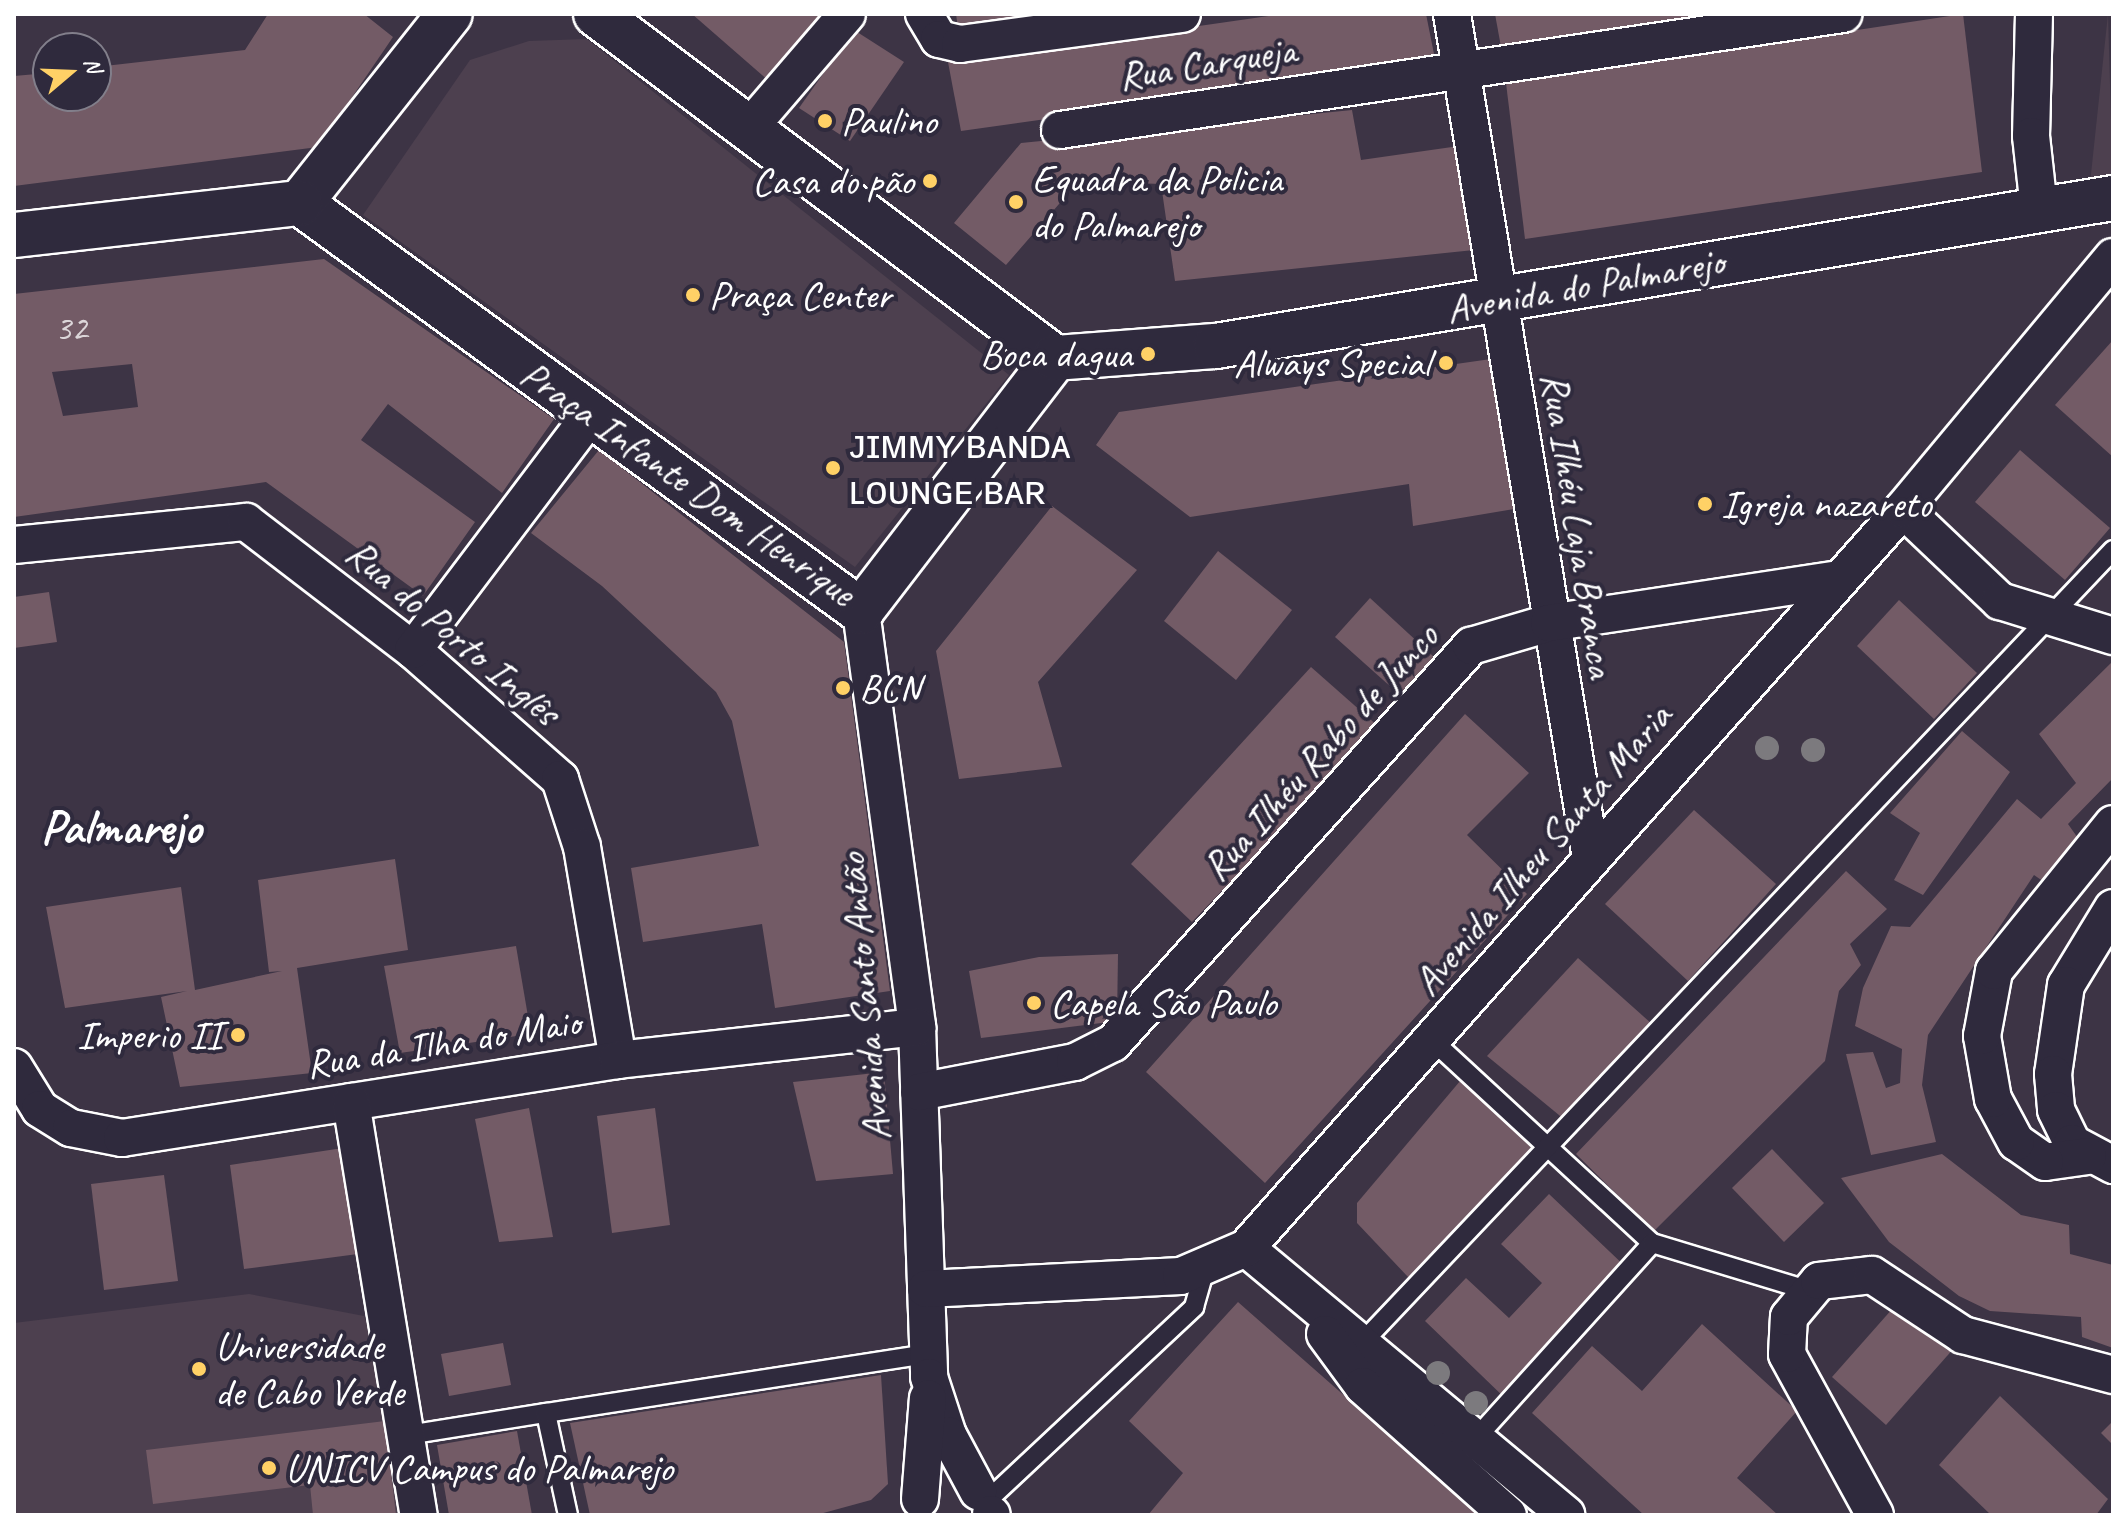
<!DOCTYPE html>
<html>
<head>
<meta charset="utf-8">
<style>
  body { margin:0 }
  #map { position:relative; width:2127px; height:1529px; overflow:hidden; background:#3d3445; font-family:Caveat,sans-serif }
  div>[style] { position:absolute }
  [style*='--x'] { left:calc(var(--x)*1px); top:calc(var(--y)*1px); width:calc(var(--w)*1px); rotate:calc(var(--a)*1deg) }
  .built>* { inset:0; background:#4d404f }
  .building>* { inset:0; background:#735b66 }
  .roads { filter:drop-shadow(2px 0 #fff) drop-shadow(-2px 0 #fff) drop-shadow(0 2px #fff) drop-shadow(0 -2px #fff) }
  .lane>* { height:18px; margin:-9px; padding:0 9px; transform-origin:9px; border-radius:9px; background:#2f2a3d }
  .street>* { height:36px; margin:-18px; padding:0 18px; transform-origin:18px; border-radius:18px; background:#2f2a3d }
  .secondary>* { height:44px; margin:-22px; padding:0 22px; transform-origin:22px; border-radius:22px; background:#2f2a3d }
  .trees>* { width:24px; height:24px; margin:-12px; border-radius:50%; background:#7c7a7e }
  .dots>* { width:22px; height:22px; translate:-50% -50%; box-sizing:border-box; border:4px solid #2f2a3d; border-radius:50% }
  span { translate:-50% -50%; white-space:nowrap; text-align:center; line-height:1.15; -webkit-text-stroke:8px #2f2a3d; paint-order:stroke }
  .number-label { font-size:36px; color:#dcd6d9 }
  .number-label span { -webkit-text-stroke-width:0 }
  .street-label { font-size:40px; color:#fff }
  .poi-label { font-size:40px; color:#fff }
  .left { translate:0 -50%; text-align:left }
  .right { translate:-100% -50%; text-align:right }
  .district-label { font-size:48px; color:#fff; font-weight:700 }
  .frame { position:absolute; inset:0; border:16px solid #fff; pointer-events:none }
  .north { position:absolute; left:32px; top:32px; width:80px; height:80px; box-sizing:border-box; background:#2f2a3d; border:2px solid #827f8b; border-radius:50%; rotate:71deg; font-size:22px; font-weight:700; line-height:32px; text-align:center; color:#fff }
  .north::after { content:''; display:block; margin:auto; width:28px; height:36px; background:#ffd166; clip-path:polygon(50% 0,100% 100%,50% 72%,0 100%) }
</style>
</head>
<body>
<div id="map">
  <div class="built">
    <div style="clip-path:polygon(2108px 14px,2113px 190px,2089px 193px)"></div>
    <div style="clip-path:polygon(587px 39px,1009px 375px,855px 567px,363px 215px,470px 60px,529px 41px)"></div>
    <div style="clip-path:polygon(249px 1294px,364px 1316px,400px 1415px,412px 1515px,14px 1515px,14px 1323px)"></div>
  </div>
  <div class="building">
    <div style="clip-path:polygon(268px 14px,364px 14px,393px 37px,318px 147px,14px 186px,14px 76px,48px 73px,48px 96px,96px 96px,96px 67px,245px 50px)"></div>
    <div style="clip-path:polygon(692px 14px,821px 14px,770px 82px)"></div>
    <div style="clip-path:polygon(956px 14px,1046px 14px,1046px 16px,958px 28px)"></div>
    <div style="clip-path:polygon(1283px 14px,1426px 14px,1436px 64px,961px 131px,948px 62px)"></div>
    <div style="clip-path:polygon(1495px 14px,1741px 14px,1501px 47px)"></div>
    <div style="clip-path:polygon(1963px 14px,1982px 172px,1525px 239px,1506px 83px)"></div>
    <div style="clip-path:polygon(854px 30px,904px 62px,850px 141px,799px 108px)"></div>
    <div style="clip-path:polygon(1352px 110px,1361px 160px,1459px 146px,1474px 250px,1175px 281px,1161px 184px,1079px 181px,1006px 265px,954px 223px,1021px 143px)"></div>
    <div style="clip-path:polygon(evenodd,324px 259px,554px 419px,502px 493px,388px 404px,361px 440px,475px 522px,423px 596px,266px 482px,14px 517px,14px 294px,324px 259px,132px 364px,138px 407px,63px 416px,52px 372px,132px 364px)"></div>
    <div style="clip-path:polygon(2113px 340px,2113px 457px,2055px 405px)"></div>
    <div style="clip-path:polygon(1498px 358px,1520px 508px,1413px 526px,1409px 484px,1190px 517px,1096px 445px,1119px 412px)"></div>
    <div style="clip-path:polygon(599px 450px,844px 642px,890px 991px,775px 1008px,762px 924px,643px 942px,631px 868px,759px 846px,732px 721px,716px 692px,602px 586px,531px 533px)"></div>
    <div style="clip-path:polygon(2020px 450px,2110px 528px,2065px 580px,1975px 502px)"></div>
    <div style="clip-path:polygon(1052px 506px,1137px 570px,1038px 682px,1062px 767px,959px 779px,936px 651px)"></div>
    <div style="clip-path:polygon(1218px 551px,1292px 610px,1236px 680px,1164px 621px)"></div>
    <div style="clip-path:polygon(49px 592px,57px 642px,14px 648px,14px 597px)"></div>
    <div style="clip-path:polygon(1370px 598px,1434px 657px,1401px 696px,1335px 637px)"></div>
    <div style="clip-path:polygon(1899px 600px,1977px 673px,1934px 719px,1857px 646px)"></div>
    <div style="clip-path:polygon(2113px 661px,2113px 778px,2068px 824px,2080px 841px,2047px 884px,2034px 875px,1928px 1035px,1922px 1085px,1936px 1142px,1871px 1155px,1846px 1054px,1873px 1052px,1886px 1088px,1900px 1083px,1902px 1049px,1855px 1026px,1863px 988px,1891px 926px,1910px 927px,2017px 799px,2041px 819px,2076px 783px,2039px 734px)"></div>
    <div style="clip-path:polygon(1311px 667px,1379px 727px,1192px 922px,1131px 864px)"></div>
    <div style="clip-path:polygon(1465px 714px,1529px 773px,1467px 835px,1527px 894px,1265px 1183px,1146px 1072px)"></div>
    <div style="clip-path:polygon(1962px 731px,2010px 772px,1923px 895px,1894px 880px,1920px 833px,1890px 813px)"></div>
    <div style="clip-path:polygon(1694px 810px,1776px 884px,1688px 981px,1605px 904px)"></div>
    <div style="clip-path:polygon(395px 859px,408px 950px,297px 968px,312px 1073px,180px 1087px,161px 997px,187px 991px,65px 1008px,46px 907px,181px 887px,195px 990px,282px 971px,269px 972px,258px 880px)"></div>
    <div style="clip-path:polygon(1846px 871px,1887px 909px,1850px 944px,1861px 965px,1839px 991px,1825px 1061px,1654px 1231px,1576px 1154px)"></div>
    <div style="clip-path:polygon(516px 946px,531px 1034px,400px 1053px,384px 966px)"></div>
    <div style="clip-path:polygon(1118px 954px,1117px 1021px,981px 1038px,969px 971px,1039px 957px)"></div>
    <div style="clip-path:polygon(1578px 958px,1652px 1024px,1565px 1120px,1487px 1056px)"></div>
    <div style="clip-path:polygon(884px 1072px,893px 1174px,816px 1181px,793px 1082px)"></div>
    <div style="clip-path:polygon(1466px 1074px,1543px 1141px,1428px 1274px,1409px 1278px,1357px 1223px,1357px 1203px)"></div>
    <div style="clip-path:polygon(529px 1108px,553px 1237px,499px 1242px,475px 1119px)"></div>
    <div style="clip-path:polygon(655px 1108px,670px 1225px,612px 1233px,597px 1116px)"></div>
    <div style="clip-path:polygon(356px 1146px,373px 1252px,244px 1269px,230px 1165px)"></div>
    <div style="clip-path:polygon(1772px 1149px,1824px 1203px,1784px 1242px,1732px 1188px)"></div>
    <div style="clip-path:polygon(1942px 1154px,2021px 1215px,2069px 1225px,2070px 1254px,2113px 1265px,2113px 1348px,2082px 1337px,2081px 1317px,1990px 1311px,1959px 1296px,1889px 1242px,1841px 1178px)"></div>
    <div style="clip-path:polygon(164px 1175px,178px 1281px,104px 1290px,91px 1184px)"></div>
    <div style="clip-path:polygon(1549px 1194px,1629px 1270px,1507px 1400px,1425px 1321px,1466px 1278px,1509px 1318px,1542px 1283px,1501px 1244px)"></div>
    <div style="clip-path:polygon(1901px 1299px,1955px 1347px,1886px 1425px,1832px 1377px)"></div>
    <div style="clip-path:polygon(1238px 1302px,1480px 1515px,1148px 1515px,1183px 1473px,1129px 1421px)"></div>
    <div style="clip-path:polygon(1702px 1324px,1797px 1411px,1737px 1478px,1778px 1515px,1644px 1515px,1532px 1413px,1592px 1346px,1642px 1391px)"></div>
    <div style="clip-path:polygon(503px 1343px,511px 1385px,449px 1396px,441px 1354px)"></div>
    <div style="clip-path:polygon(881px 1375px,888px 1484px,871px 1500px,816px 1515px,590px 1515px,570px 1423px)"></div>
    <div style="clip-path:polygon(2000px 1396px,2108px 1499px,2096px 1515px,1991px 1515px,1939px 1465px)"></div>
    <div style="clip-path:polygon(385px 1421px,396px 1515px,313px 1515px,310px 1485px,153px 1504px,146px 1450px)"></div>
    <div style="clip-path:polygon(2113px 1421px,2113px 1445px,2101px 1433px)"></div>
    <div style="clip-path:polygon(517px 1431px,532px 1515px,449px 1515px,437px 1445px)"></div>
  </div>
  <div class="roads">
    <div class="lane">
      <div style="--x:1433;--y:1041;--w:298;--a:42.7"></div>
      <div style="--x:1359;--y:1346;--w:1096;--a:-46.55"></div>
      <div style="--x:408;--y:1435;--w:140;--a:-9.1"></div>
      <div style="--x:1477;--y:1437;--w:261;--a:-47.9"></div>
      <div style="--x:1652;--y:1243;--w:162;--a:16.9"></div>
      <div style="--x:987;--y:1501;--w:284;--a:-43.1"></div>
      <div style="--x:1194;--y:1307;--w:37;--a:-74"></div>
      <div style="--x:568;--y:1515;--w:104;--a:-102.2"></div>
      <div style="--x:546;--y:1413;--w:387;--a:-8.8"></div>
    </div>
    <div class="street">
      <div style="--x:924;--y:14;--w:29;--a:59"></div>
      <div style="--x:939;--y:39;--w:22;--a:13"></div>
      <div style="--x:960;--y:44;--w:224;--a:-7.7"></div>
      <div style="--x:1452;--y:14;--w:855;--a:80.65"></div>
      <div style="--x:2034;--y:14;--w:122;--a:91.4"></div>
      <div style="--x:2031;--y:136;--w:73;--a:83.7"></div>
      <div style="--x:749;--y:128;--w:150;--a:-49.3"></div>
      <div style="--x:1060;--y:130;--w:792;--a:-8.43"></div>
      <div style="--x:1903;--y:509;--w:134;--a:43.5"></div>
      <div style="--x:2000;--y:601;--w:118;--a:17.2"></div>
      <div style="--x:14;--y:545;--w:233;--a:-5.7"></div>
      <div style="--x:246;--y:522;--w:210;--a:37.5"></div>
      <div style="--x:413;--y:650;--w:196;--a:41.3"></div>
      <div style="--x:560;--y:779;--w:71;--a:72.1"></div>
      <div style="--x:582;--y:847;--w:216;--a:80.4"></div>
      <div style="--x:861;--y:611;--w:420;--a:82.3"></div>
      <div style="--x:917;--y:1027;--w:350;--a:88"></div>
      <div style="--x:929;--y:1377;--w:61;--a:71.9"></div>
      <div style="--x:948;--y:1435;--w:64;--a:61.8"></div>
      <div style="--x:413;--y:650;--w:295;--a:-52.9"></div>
      <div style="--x:2113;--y:908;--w:90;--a:121.4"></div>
      <div style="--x:2066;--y:985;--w:90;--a:98.3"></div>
      <div style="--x:2053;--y:1074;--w:36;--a:85"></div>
      <div style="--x:2056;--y:1110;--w:37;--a:64"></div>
      <div style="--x:2072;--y:1143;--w:47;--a:28.2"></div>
      <div style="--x:14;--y:1067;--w:49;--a:58.2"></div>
      <div style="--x:40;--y:1109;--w:36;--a:32"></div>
      <div style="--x:71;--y:1128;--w:52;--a:11.1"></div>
      <div style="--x:122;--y:1138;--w:502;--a:-8.94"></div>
      <div style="--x:618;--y:1060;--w:301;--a:-6.3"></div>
      <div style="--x:919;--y:1092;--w:159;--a:-10.9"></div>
      <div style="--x:1075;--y:1062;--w:42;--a:-26.6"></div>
      <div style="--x:1113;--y:1043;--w:535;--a:-47.96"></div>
      <div style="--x:1471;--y:646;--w:81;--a:-16.4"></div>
      <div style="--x:1549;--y:623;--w:295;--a:-8.6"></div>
      <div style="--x:351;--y:1102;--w:419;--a:80.7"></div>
      <div style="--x:2088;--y:1156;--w:43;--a:172.1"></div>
      <div style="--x:2045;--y:1162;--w:35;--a:-145"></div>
      <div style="--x:2016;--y:1142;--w:49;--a:-118.1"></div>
      <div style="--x:1993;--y:1099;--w:64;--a:-99.9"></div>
      <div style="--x:1982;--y:1036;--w:66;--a:-79.5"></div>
      <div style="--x:1994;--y:971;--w:189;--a:-51"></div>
      <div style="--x:1246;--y:1248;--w:417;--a:39.8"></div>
      <div style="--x:926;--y:1289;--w:255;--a:-2.9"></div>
      <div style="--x:1181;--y:1276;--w:71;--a:-23.3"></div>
      <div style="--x:1246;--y:1248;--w:989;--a:-48.36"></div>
      <div style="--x:1903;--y:509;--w:328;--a:-50.2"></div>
      <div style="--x:1325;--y:1334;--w:64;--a:53.8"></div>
      <div style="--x:1363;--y:1386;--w:194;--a:41.7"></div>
      <div style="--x:920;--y:1499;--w:101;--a:-85.5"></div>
      <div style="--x:991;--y:1514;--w:1;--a:45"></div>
      <div style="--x:1875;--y:1515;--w:183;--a:-118.7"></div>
      <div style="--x:1787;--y:1354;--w:37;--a:-87"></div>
      <div style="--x:1789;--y:1317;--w:47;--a:-50.2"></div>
      <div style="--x:1819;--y:1281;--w:53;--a:-6.5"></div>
      <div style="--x:1872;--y:1275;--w:109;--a:33.4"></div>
      <div style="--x:1963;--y:1335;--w:155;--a:14.9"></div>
    </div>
    <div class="secondary">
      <div style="--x:596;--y:14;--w:574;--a:36.85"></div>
      <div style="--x:300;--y:203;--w:694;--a:36.03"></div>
      <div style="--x:861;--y:611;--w:319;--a:-52.5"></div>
      <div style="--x:300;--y:203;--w:241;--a:-51.6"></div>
      <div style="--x:14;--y:235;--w:288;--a:-6.4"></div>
      <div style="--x:1055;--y:358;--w:161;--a:-4.3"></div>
      <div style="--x:1216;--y:346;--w:909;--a:-9.37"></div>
    </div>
  </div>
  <div class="trees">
    <div style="left:1767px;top:748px"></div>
    <div style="left:1813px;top:750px"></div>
    <div style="left:1438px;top:1373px"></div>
    <div style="left:1476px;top:1403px"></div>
  </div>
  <div class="dots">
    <div style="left:825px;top:121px;background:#ffd166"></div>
    <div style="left:930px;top:181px;background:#ffd166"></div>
    <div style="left:1016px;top:202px;background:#ffd166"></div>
    <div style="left:693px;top:295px;background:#ffd166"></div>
    <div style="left:1148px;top:354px;background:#ffd166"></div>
    <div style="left:1446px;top:363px;background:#ffd166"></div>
    <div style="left:833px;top:468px;background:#ffd166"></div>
    <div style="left:1705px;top:504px;background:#ffd166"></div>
    <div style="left:843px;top:688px;background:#ffd166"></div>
    <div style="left:1034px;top:1003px;background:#ffd166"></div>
    <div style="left:238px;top:1035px;background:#ffd166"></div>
    <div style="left:199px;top:1369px;background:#ffd166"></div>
    <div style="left:269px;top:1468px;background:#ffd166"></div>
  </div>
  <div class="number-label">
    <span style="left:71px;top:329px">32</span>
  </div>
  <div class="street-label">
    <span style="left:1207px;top:63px;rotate:-9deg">Rua Carqueja</span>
    <span style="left:1585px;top:285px;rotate:-10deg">Avenida do Palmarejo</span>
    <span style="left:688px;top:483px;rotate:35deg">Praça Infante Dom Henrique</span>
    <span style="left:1578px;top:525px;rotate:81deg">Rua Ilhéu Laja Branca</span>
    <span style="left:453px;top:632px;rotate:40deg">Rua do Porto Inglês</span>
    <span style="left:1320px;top:752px;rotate:-48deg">Rua Ilhéu Rabo de Junco</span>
    <span style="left:1542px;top:849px;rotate:-49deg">Avenida Ilheu Santa Maria</span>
    <span style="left:864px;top:997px;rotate:-95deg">Avenida Santo Antão</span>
    <span style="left:443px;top:1043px;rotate:-9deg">Rua da Ilha do Maio</span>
  </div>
  <div class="poi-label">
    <span class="left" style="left:841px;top:121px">Paulino</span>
    <span class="left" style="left:1032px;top:202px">Equadra da Policia<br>do Palmarejo</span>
    <span class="right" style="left:914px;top:181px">Casa do pão</span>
    <span class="left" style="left:709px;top:295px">Praça Center</span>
    <span class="right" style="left:1132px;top:354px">Boca dagua</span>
    <span class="right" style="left:1430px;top:363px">Always Special</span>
    <span class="left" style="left:849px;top:468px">ᴊɪᴍᴍʏ ʙᴀɴᴅᴀ<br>ʟᴏᴜɴɢᴇ ʙᴀʀ</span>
    <span class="left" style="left:1721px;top:504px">Igreja nazareto</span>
    <span class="left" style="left:859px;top:688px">BCN</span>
    <span class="left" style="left:1050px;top:1003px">Capela São Paulo</span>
    <span class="right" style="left:222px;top:1035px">Imperio II</span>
    <span class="left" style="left:215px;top:1369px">Universidade<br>de Cabo Verde</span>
    <span class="left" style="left:285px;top:1468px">UNICV Campus do Palmarejo</span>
  </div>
  <div class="district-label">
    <span style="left:121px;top:828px">Palmarejo</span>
  </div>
  <div class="frame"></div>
  <div class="north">N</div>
</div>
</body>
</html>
